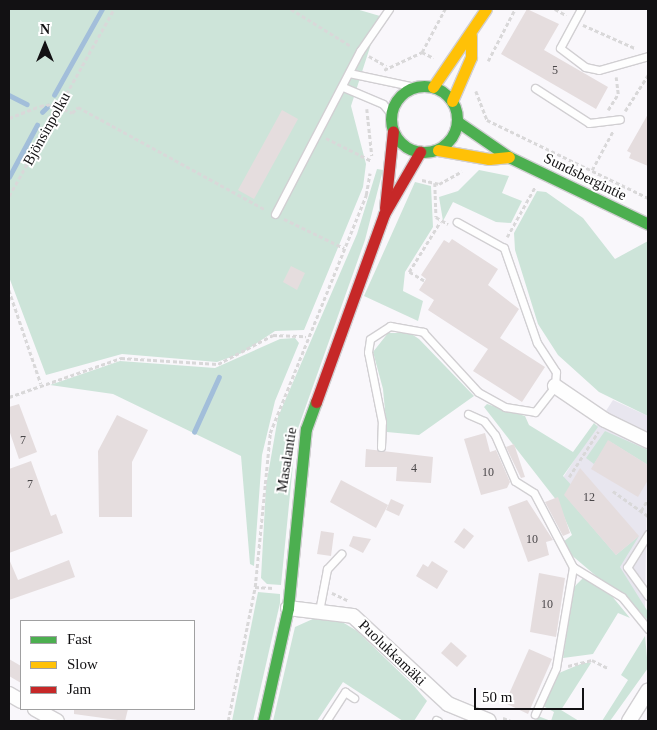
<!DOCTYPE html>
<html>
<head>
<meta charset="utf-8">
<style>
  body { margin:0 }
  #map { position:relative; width:657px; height:730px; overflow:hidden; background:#f9f7fb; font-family:"Times New Roman",serif }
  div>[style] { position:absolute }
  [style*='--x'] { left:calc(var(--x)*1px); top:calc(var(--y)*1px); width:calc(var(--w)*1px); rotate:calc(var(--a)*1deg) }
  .built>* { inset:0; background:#e8e6ef }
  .green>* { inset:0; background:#cde4d9 }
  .stream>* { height:4.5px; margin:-2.25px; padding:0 2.25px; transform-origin:2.25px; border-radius:2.25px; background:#a2beda }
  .building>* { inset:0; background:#e5ddde }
  .path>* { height:2.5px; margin-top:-1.25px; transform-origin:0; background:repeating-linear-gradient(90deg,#d9d8d9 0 4px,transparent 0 6.5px) }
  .roads { filter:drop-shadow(1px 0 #d1cfd2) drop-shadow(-1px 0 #d1cfd2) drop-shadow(0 1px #d1cfd2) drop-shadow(0 -1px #d1cfd2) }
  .lane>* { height:7px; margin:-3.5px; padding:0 3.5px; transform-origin:3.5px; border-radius:3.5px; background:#fefefe }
  .street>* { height:14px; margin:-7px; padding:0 7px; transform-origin:7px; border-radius:7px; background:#fefefe }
  .fast>* { height:11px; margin:-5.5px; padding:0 5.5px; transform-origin:5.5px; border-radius:5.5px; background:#4caf50 }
  .fast>.ring { margin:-5.5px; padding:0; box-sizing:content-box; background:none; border:11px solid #4caf50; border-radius:50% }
  .slow>* { height:11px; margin:-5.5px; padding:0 5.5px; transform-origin:5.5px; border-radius:5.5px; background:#ffc107 }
  .jam>* { height:11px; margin:-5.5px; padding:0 5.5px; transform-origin:5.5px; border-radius:5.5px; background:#c62828 }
  span { translate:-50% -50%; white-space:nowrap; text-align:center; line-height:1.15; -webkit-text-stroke:4px #fff; paint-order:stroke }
  .number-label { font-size:12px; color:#4a4749 }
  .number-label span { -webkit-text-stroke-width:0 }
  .street-label { font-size:15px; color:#121113 }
  .frame { position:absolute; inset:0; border:10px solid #121113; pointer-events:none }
  .legend { position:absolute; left:20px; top:620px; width:175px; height:90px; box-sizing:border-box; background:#fff; border:1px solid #a0a0a1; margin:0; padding:6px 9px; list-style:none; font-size:15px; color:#121113 }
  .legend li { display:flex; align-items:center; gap:10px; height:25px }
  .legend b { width:25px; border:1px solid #a0a0a1 }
  .north { position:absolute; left:20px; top:20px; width:50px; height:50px; -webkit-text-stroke:4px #fff; paint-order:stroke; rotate:0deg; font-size:14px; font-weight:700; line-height:20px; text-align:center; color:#121113 }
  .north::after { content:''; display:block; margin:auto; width:18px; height:22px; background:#121113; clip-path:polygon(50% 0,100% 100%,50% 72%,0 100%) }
  .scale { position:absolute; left:474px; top:688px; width:110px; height:22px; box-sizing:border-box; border:2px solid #121113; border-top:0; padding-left:6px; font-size:15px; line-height:18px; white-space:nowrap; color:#121113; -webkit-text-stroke:4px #fff; paint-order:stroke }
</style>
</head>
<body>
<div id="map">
  <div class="built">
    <div style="clip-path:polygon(613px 400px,648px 416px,645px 608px,553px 493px)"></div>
  </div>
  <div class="green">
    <div style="clip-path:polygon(9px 9px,356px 9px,380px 16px,351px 106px,366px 164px,363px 187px,304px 330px,275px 331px,242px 353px,217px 362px,122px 354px,46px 375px,9px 277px)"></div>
    <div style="clip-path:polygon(377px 169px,383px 170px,365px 240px,296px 434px,281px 585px,267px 584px,261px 578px,266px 486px,278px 417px,357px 234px)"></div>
    <div style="clip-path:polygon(479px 170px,509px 176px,502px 193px,522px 201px,511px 223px,496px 222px,453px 202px,443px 221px,439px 197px,458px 191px)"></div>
    <div style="clip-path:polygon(415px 182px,431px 186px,433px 227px,405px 272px,403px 291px,423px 301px,418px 321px,364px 296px)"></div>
    <div style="clip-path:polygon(537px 191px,546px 192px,583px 218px,615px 259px,648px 241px,648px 416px,599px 392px,558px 355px,538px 324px,515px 250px,514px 233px)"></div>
    <div style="clip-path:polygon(388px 333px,410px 333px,419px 339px,474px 396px,419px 435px,387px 432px,383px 389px,373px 352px)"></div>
    <div style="clip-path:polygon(280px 339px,295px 338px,299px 343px,275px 401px,262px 455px,254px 566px,250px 564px,241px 456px,113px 394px,50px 385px,120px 361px,215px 368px)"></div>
    <div style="clip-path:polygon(487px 404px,525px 416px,529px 425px,573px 452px,594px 423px,598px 427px,563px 476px,575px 489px,569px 500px,616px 555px,639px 536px,620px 567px,648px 612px,648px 620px,569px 553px,563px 542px,572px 535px,557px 501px,484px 407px)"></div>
    <div style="clip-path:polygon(605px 431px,648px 450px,648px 465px,609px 441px,594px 464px,586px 458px)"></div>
    <div style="clip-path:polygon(583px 578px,611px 595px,630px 618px,618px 613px,593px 654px,563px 658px,574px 587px)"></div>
    <div style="clip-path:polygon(258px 592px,280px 594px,280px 603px,253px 721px,232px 721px)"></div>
    <div style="clip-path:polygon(315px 618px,339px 620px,357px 631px,414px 686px,427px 701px,414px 721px,403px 721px,343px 682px,317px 721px,273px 721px,295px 627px)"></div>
    <div style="clip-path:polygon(645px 636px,648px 668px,610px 721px,602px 721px,628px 680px,621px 675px)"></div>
    <div style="clip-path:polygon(583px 663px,591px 663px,561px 710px,579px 721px,536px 721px,538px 716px,551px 721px,554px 712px,543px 706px,559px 673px)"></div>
  </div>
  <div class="stream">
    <div style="--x:9;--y:95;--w:20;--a:27"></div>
    <div style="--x:54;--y:95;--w:98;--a:-60.8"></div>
    <div style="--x:42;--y:112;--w:8;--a:-45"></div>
    <div style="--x:9;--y:177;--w:59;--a:-61.7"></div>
    <div style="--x:194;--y:432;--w:60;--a:-65.6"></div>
  </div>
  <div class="building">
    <div style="clip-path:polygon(527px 9px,559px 24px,544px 50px,608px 87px,596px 109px,501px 54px)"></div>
    <div style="clip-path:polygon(282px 110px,298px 119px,254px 199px,238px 190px)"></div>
    <div style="clip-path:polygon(648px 114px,648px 166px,629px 158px,631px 153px,627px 151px)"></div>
    <div style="clip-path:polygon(452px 239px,498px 269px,488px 285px,519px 309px,500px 338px,545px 367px,522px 402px,473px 371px,488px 349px,428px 310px,434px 300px,419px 290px,426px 279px,421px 275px,444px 240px,449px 243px)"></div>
    <div style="clip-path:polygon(291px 266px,305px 273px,297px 290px,283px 282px)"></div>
    <div style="clip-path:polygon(19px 404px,37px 452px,19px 459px,9px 430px,9px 407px)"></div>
    <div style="clip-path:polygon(117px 415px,148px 430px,132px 462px,132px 517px,99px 517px,98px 451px)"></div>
    <div style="clip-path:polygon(485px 433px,490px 452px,496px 450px,510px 482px,507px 488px,481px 495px,464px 439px)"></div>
    <div style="clip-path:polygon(608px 440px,648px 465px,648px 480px,638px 497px,591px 469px)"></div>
    <div style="clip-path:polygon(514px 444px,525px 477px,521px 478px,506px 447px)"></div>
    <div style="clip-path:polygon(366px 449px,433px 457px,431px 483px,396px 481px,397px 467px,365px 467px)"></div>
    <div style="clip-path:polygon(31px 461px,51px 516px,56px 514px,63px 533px,9px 553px,9px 469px)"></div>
    <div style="clip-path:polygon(580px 468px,639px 536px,616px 555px,564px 495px)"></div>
    <div style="clip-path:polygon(341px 480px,388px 505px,376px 528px,330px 502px)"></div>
    <div style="clip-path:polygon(558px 497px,570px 533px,563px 536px,545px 502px)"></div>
    <div style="clip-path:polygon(391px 499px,404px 505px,399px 516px,386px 510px)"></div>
    <div style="clip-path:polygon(527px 500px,553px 540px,546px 542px,549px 555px,528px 562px,508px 507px)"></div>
    <div style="clip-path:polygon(464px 528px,474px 536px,464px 549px,454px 542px)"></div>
    <div style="clip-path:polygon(321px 531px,334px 533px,331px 556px,317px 554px)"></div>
    <div style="clip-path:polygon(353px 536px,371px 539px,363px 553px,349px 546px)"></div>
    <div style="clip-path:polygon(9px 559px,18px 580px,69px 560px,75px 577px,9px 600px)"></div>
    <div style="clip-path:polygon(432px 561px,448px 571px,437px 589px,416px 576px,423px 564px,428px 567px)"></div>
    <div style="clip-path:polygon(539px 573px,565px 578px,556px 637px,530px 632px)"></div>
    <div style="clip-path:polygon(451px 642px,467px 656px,457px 667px,441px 653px)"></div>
    <div style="clip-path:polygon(529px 649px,552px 659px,528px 714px,505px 703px)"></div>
    <div style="clip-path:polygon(9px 659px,21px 666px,21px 683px,9px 676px)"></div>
    <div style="clip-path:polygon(74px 709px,128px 709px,125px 721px,74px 714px)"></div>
  </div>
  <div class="path">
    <div style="--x:291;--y:9;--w:70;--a:31.7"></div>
    <div style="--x:555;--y:9;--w:13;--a:29"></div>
    <div style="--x:583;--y:25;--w:57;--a:23.9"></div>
    <div style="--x:422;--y:52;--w:13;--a:27"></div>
    <div style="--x:369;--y:56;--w:20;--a:30"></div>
    <div style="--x:488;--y:61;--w:59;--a:-62.6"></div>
    <div style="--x:384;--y:70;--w:42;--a:-25.3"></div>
    <div style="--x:422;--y:52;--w:49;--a:-61.9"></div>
    <div style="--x:476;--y:91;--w:31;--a:69"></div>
    <div style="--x:487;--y:120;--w:179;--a:25.8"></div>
    <div style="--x:367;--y:109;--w:47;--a:83.9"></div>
    <div style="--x:608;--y:110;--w:19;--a:-58"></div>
    <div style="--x:618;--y:94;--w:17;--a:-97"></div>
    <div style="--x:625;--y:111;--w:43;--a:-57.4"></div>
    <div style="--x:9;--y:118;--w:33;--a:-21"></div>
    <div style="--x:40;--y:106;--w:12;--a:-9"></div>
    <div style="--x:52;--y:104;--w:22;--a:24"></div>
    <div style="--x:72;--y:113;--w:8;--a:-45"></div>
    <div style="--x:78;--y:107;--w:214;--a:28.7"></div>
    <div style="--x:326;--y:138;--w:51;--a:26.6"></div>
    <div style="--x:592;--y:170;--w:44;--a:-61.7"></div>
    <div style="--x:422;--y:180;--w:17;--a:13"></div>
    <div style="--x:439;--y:184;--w:26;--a:-29"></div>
    <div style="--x:435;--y:183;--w:34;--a:88"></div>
    <div style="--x:436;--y:217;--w:14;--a:30"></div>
    <div style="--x:9;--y:196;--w:214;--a:-60.7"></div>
    <div style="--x:284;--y:219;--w:67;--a:25.8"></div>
    <div style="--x:507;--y:237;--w:57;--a:-60.8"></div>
    <div style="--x:424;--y:281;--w:17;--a:-149"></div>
    <div style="--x:409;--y:272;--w:59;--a:-58.2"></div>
    <div style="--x:9;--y:290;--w:99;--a:71.2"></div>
    <div style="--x:9;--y:397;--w:119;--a:-19.2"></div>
    <div style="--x:121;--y:358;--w:97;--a:3.5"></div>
    <div style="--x:218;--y:364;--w:62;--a:-27.8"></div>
    <div style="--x:273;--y:335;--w:33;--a:2"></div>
    <div style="--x:569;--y:477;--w:54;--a:-57.2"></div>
    <div style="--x:613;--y:491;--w:43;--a:35.5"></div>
    <div style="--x:641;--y:511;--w:14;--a:-60"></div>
    <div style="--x:255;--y:587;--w:19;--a:3"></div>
    <div style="--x:332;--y:593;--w:19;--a:25"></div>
    <div style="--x:568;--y:666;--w:25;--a:-14"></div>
    <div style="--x:592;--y:660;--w:18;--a:27"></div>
    <div style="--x:503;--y:718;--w:9;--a:21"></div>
    <div style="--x:228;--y:721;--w:137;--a:-78.6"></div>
    <div style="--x:255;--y:587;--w:155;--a:-84.4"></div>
    <div style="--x:270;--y:433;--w:257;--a:-68"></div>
    <div style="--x:366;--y:195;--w:22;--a:-80"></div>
  </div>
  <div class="roads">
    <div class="lane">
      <div style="--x:581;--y:9;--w:44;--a:118.3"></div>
      <div style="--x:560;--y:48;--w:31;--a:37"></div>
      <div style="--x:585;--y:67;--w:14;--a:12"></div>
      <div style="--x:599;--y:70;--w:51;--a:-15.9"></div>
      <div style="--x:349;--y:73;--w:67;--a:12"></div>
      <div style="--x:343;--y:87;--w:43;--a:23"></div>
      <div style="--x:383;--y:104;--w:13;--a:51"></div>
      <div style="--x:535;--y:88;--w:64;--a:32.9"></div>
      <div style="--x:589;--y:123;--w:31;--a:-7"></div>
      <div style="--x:275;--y:214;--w:184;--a:-62.5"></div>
      <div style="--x:360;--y:51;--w:51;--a:-55.4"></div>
      <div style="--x:468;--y:414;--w:17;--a:24"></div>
      <div style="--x:484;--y:421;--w:18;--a:52"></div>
      <div style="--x:495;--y:435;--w:50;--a:66.5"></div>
      <div style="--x:515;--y:481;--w:22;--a:32"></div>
      <div style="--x:534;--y:493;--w:84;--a:62.2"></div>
      <div style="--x:573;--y:567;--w:102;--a:99.6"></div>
      <div style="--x:556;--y:668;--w:51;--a:114.5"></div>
      <div style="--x:381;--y:447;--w:25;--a:-88"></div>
      <div style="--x:382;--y:422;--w:71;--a:-101.3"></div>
      <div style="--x:368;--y:352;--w:13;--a:-81"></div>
      <div style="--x:370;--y:339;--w:24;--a:-33"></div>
      <div style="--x:390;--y:326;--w:34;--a:10"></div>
      <div style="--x:423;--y:332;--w:81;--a:47.5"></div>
      <div style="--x:478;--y:392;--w:31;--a:29"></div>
      <div style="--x:505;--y:407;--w:30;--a:9"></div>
      <div style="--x:535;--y:412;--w:33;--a:-52"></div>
      <div style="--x:555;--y:386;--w:14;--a:-86"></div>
      <div style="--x:556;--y:372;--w:35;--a:-123"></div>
      <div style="--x:537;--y:343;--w:101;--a:-109.2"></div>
      <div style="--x:504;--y:248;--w:54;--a:-151"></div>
      <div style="--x:648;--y:534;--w:39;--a:122"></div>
      <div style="--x:627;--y:567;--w:36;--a:54"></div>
      <div style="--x:573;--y:567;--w:57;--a:31.5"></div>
      <div style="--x:622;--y:597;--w:41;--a:50.9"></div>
      <div style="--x:319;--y:611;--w:43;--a:-79.2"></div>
      <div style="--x:327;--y:569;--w:21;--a:-47"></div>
      <div style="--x:436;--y:720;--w:2;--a:27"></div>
      <div style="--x:326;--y:721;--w:35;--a:-57"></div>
      <div style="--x:345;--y:692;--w:11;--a:34"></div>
    </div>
    <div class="street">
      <div style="--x:555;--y:386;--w:60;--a:34.2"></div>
      <div style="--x:605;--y:420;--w:48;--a:26"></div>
      <div style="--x:288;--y:608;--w:65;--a:7"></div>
      <div style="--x:353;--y:616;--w:129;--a:42.8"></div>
      <div style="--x:448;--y:704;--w:44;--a:22.5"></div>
      <div style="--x:9;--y:694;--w:14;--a:30"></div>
      <div style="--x:35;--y:709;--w:25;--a:29"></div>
      <div style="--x:629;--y:721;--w:36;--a:-58"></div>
    </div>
    <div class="fast">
      <div class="ring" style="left:391px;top:86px;width:55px;height:55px"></div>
      <div style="--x:458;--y:122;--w:62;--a:34.5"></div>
      <div style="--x:509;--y:157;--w:154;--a:25.7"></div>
      <div style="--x:263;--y:721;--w:116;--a:-77.5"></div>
      <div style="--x:288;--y:608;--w:180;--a:-84.3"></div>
      <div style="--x:306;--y:429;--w:29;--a:-70"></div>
    </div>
    <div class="slow">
      <div style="--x:433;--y:87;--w:94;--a:-55.8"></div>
      <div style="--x:452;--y:101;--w:48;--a:-66.6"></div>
      <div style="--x:471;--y:57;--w:21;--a:-90"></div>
      <div style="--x:438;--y:150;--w:52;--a:10"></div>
      <div style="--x:489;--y:159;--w:20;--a:-6"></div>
    </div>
    <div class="jam">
      <div style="--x:385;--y:208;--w:77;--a:-84.1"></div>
      <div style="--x:316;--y:402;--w:200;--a:-70.1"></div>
      <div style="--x:384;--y:214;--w:72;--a:-59.9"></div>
    </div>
  </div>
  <div class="number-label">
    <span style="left:555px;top:71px">5</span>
    <span style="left:23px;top:441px">7</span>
    <span style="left:414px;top:469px">4</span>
    <span style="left:488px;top:473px">10</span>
    <span style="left:30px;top:485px">7</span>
    <span style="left:589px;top:498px">12</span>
    <span style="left:532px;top:540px">10</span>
    <span style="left:547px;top:605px">10</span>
  </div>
  <div class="street-label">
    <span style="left:47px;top:129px;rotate:-61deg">Bjönsinpolku</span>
    <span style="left:585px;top:177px;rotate:26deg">Sundsbergintie</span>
    <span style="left:287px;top:460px;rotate:-81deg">Masalantie</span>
    <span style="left:392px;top:653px;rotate:44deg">Puolukkamäki</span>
  </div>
  <div class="frame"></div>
  <ul class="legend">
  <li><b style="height:6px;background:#4caf50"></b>Fast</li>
  <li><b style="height:6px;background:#ffc107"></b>Slow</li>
  <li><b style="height:6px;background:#c62828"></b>Jam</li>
  </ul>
  <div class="north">N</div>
  <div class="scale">50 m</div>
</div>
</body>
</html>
